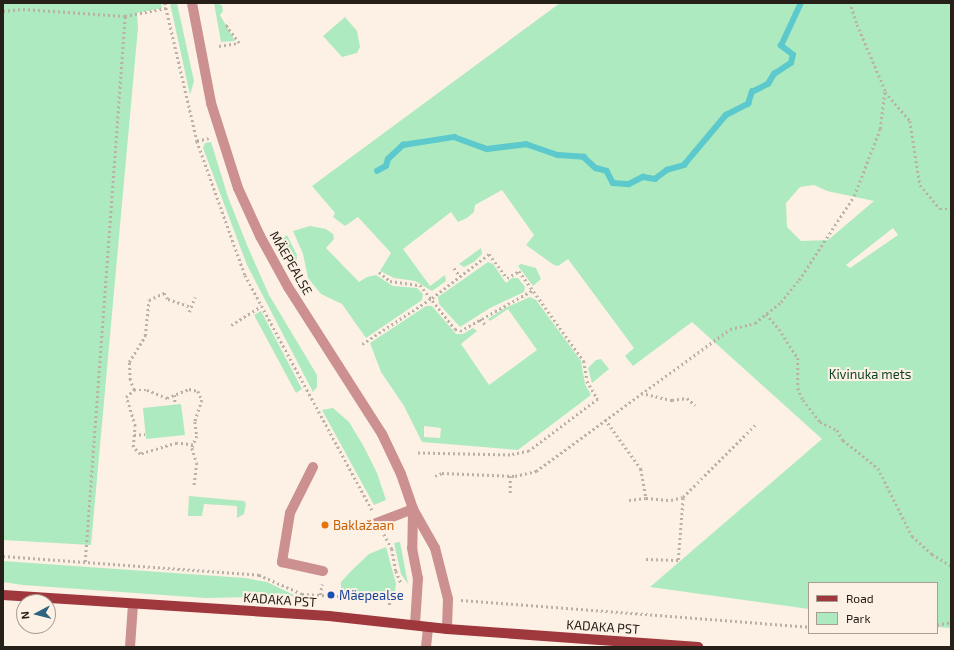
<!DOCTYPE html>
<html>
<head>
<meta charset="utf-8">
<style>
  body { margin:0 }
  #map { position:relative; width:954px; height:650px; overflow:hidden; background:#fdf1e5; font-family:"Exo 2",sans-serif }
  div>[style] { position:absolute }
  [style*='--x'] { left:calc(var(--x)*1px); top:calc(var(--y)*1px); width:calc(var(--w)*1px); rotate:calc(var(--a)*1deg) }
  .green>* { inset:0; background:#aeeabf }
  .stream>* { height:5.5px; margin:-2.75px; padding:0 2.75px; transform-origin:2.75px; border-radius:2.75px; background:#5cc9cc }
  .path>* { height:2.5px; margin-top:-1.25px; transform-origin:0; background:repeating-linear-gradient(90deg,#bbb0a6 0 2px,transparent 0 5px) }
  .minor>* { height:10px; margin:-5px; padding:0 5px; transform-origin:5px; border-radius:5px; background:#cb908f }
  .major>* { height:10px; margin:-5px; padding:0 5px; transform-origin:5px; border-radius:5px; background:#9e383d }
  .dots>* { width:11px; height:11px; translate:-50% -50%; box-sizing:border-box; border:2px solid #fdf1e5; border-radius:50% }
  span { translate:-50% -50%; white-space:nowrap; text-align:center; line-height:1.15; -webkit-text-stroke:4px #fdf1e5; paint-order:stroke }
  .street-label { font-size:13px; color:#272019 }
  .park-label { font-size:13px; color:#0d4223 }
  .food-label { font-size:13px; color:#c56008 }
  .left { translate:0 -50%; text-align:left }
  .transit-label { font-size:13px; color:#164399 }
  .frame { position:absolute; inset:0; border:4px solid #272019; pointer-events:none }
  .legend { position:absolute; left:808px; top:582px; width:130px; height:52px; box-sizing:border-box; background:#fdf1e5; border:1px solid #a79d93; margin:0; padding:5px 7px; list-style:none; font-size:12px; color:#272019 }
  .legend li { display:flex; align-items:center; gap:8px; height:20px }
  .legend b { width:20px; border:1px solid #a79d93 }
  .north { position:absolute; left:16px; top:594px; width:40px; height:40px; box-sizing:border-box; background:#fdf1e5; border:1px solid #a79d93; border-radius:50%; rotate:263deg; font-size:11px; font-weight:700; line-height:16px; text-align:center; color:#272019 }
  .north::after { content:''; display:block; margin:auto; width:14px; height:18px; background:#306380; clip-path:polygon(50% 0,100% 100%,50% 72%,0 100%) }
</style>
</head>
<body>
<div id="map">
  <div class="green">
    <div style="clip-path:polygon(3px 3px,161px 3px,162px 8px,137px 13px,138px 28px,91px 545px,3px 540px)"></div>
    <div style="clip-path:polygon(170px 3px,177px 3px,194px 81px,190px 95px)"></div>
    <div style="clip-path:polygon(214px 3px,222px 5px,223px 11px,220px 15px,235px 41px,221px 42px)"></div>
    <div style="clip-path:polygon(evenodd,560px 3px,951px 3px,951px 628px,937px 627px,937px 583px,809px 583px,809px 609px,650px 587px,822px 439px,692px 322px,633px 366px,625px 356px,634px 348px,568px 259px,558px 266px,554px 265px,526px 245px,534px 235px,502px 190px,475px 205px,474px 212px,467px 218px,458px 222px,451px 212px,403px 249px,430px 286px,445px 275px,446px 281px,432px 291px,415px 281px,394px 278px,380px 271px,391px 253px,358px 217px,345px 226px,333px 217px,335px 213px,312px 186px,560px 3px,814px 185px,827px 191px,874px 201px,828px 240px,801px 241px,787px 227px,786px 203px,800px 187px,814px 185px,560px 3px,893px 228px,898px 235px,850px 268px,846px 265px,893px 228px)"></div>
    <div style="clip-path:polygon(345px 17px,357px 31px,360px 47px,357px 53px,342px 57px,323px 36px)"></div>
    <div style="clip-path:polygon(211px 142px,228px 197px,247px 245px,269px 295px,317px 375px,317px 387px,313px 392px,247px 265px,203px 148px,205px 143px)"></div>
    <div style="clip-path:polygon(310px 226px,326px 229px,333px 234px,334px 239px,326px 248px,359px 282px,367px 277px,376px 275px,393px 286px,417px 288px,423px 294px,422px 300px,366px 338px,342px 304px,321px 294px,308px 278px,303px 254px,293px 231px)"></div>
    <div style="clip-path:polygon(287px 235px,297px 255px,295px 277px,280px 249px,281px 241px)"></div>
    <div style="clip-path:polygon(481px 248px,482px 254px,474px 262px,464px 267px,459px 264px)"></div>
    <div style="clip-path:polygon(488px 262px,493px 264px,506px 283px,512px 278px,518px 278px,525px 287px,524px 292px,490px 308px,460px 327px,439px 304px,438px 297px)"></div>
    <div style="clip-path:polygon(521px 264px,536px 268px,541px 279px,533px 286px,518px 266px)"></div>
    <div style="clip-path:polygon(evenodd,530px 297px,536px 300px,581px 361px,585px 384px,591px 395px,518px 450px,422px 442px,404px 406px,381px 372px,370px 343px,426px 306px,432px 306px,456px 334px,463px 334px,473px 328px,477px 331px,461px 344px,489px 385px,537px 350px,508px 309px,490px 321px,488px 319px,505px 308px,530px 297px,424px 426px,441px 428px,440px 438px,424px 437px,424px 426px)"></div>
    <div style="clip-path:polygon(261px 311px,302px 389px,296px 393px,254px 315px)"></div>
    <div style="clip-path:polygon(601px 359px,609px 369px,592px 383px,588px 368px,596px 360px)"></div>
    <div style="clip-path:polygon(181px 404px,185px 435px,146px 439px,143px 408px)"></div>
    <div style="clip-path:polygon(333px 408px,349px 422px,363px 445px,377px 473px,386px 500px,374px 505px,322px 410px)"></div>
    <div style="clip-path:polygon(189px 496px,244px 501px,246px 504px,244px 514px,237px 518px,237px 506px,204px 504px,202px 516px,188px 516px)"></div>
    <div style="clip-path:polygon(400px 542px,408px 584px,401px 574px,394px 543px)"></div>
    <div style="clip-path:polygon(386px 547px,396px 584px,395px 591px,385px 593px,341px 591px,341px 582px,351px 571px,369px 554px)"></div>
    <div style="clip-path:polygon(3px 561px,245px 578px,267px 582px,296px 596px,205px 598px,23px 585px,3px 582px)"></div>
  </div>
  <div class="stream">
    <div style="--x:377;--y:171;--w:10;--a:-29"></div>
    <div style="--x:386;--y:166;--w:7;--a:-74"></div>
    <div style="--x:388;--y:159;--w:21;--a:-43"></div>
    <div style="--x:403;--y:145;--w:52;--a:-8.9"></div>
    <div style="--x:454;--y:137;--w:35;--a:20"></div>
    <div style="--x:487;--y:149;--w:39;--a:-7"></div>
    <div style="--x:526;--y:144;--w:34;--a:19"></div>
    <div style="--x:558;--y:155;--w:26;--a:4"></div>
    <div style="--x:584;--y:157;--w:16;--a:43"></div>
    <div style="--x:596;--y:168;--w:11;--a:15"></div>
    <div style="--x:607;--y:171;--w:13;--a:63"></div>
    <div style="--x:613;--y:183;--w:16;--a:4"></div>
    <div style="--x:629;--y:184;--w:16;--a:-27"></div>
    <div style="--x:643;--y:177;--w:12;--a:9"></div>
    <div style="--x:655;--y:179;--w:15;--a:-37"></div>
    <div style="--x:667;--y:170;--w:18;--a:-16"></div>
    <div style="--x:684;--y:165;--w:65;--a:-50"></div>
    <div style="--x:726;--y:115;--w:25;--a:-27"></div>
    <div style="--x:748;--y:104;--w:13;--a:-72"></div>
    <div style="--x:752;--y:92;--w:18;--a:-27"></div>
    <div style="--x:768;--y:84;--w:12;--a:-59"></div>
    <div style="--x:774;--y:74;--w:20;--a:-33"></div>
    <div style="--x:791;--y:63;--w:8;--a:-76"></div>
    <div style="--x:793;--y:55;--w:15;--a:-143"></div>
    <div style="--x:781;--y:46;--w:47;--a:-65.1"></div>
  </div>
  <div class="path">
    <div style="--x:165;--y:3;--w:142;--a:76.9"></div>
    <div style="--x:197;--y:141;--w:12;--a:-14"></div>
    <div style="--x:3;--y:11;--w:20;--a:-6"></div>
    <div style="--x:23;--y:9;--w:102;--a:3.9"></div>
    <div style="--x:125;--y:16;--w:42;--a:-11"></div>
    <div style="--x:219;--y:46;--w:20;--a:-9"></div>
    <div style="--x:239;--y:43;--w:21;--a:-127"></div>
    <div style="--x:226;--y:26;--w:5;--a:-37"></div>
    <div style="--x:885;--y:92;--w:38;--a:49"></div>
    <div style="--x:910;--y:121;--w:65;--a:81.1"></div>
    <div style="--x:920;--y:185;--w:31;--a:50"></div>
    <div style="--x:940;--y:209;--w:11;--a:0"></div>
    <div style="--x:197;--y:141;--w:142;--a:70.3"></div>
    <div style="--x:245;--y:275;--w:267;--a:61.6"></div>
    <div style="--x:454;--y:268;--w:10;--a:53"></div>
    <div style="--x:379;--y:272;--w:14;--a:39"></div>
    <div style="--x:390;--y:281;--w:30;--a:8"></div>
    <div style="--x:420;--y:285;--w:56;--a:51.5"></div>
    <div style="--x:455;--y:329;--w:5;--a:22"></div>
    <div style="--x:460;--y:331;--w:84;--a:-29.3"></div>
    <div style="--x:189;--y:312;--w:16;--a:-68"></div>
    <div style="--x:766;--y:314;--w:20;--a:49"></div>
    <div style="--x:779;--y:329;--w:35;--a:57"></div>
    <div style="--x:798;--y:358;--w:30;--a:90"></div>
    <div style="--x:798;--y:388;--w:13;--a:67"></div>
    <div style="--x:803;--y:400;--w:28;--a:52"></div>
    <div style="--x:820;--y:422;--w:19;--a:25"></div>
    <div style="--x:837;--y:430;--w:12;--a:59"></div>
    <div style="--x:843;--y:440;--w:45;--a:38.7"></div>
    <div style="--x:878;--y:468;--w:76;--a:63.4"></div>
    <div style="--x:912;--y:536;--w:27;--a:42"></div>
    <div style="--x:932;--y:554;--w:22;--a:32"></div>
    <div style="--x:480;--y:319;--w:7;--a:45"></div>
    <div style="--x:231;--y:325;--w:36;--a:-32"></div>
    <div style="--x:362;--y:344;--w:84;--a:-33.3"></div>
    <div style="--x:432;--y:298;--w:72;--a:-37.7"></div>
    <div style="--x:489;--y:254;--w:30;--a:53"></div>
    <div style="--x:507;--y:278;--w:14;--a:-30"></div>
    <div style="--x:519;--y:271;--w:111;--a:54.2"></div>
    <div style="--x:584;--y:361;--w:20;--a:81"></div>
    <div style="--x:587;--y:381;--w:21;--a:59"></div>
    <div style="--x:598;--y:399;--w:86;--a:143"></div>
    <div style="--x:529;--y:451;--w:19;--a:168"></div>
    <div style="--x:510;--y:455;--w:92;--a:-178.8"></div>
    <div style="--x:134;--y:390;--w:11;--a:-112"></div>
    <div style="--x:130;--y:380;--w:18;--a:-93"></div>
    <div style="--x:129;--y:362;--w:31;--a:-58"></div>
    <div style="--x:145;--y:336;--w:36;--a:-84"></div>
    <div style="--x:149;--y:300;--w:17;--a:-25"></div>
    <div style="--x:164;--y:293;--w:7;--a:56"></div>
    <div style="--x:168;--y:299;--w:24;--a:19"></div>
    <div style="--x:641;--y:393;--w:32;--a:13"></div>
    <div style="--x:672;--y:400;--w:15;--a:-8"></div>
    <div style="--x:687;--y:398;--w:11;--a:41"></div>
    <div style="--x:175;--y:395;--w:10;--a:90"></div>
    <div style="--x:605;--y:419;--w:62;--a:54.2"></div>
    <div style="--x:641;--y:469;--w:29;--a:80"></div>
    <div style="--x:646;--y:498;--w:25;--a:5"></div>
    <div style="--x:671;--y:500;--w:12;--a:-14"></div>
    <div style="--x:134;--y:435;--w:11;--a:-5"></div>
    <div style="--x:193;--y:445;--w:16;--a:-173"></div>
    <div style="--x:177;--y:443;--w:39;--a:163"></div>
    <div style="--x:140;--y:454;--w:10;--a:-135"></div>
    <div style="--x:133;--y:447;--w:21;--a:-85"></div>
    <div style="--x:135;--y:426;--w:30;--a:-107"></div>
    <div style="--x:126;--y:397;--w:11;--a:-41"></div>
    <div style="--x:134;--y:390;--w:13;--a:0"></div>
    <div style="--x:147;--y:390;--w:22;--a:22"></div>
    <div style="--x:167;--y:398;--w:24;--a:-22"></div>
    <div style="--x:189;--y:389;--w:9;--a:13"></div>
    <div style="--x:198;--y:391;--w:10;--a:66"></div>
    <div style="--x:202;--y:400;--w:23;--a:108"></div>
    <div style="--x:195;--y:422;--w:14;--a:82"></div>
    <div style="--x:197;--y:436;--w:13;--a:113"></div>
    <div style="--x:192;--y:448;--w:16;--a:72"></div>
    <div style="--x:197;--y:463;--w:24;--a:97"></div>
    <div style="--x:435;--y:476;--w:8;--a:-23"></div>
    <div style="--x:442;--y:473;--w:73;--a:2.4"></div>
    <div style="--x:515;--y:476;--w:22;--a:-13"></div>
    <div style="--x:536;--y:471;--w:240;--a:-36.2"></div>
    <div style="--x:730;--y:329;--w:26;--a:-13"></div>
    <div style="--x:755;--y:323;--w:33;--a:-39"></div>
    <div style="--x:781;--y:302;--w:28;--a:-51"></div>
    <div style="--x:799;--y:280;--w:100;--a:-56.8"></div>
    <div style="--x:854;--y:196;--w:72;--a:-68.8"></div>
    <div style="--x:880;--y:129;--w:38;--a:-83"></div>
    <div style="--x:885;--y:91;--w:74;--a:-113.1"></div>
    <div style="--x:856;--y:23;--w:21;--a:-107"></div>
    <div style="--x:510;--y:493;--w:17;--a:-90"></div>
    <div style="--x:629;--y:500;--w:17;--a:-7"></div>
    <div style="--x:384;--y:534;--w:17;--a:62"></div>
    <div style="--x:392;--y:549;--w:22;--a:80"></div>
    <div style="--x:396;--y:571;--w:15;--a:67"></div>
    <div style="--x:3;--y:556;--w:257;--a:4.2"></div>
    <div style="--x:259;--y:575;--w:47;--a:23.8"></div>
    <div style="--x:302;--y:594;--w:88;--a:3.3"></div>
    <div style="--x:646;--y:559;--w:32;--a:2"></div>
    <div style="--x:678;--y:560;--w:63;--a:-85.5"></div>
    <div style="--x:683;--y:497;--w:103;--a:-45"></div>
    <div style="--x:85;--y:562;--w:547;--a:-85.81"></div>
    <div style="--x:320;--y:595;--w:11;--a:-80"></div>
    <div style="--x:461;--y:600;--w:349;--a:4.4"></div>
    <div style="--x:389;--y:605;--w:6;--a:-81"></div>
    <div style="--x:390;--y:599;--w:15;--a:-16"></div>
    <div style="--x:937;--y:625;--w:14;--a:-12"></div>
    <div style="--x:876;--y:633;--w:30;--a:0"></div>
  </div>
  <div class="minor">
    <div style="--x:192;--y:3;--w:102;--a:79.2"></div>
    <div style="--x:211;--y:103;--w:89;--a:72.4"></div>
    <div style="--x:238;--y:188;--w:53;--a:65.4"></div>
    <div style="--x:260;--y:236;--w:58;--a:61.2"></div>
    <div style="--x:288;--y:287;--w:174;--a:57.4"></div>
    <div style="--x:382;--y:434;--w:44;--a:64.6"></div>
    <div style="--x:401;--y:474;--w:37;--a:71"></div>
    <div style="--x:413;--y:509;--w:45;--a:60.6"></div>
    <div style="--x:435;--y:548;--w:53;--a:75.7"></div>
    <div style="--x:448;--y:599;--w:30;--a:92"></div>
    <div style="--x:313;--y:467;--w:51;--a:116.6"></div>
    <div style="--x:290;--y:513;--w:50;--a:99.3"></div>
    <div style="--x:282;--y:562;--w:42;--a:12.4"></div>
    <div style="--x:413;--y:509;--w:39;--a:91"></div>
    <div style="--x:412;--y:548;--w:31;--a:79"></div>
    <div style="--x:418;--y:578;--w:47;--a:93.7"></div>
    <div style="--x:374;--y:524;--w:42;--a:-21"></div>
    <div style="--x:130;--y:647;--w:43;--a:-86"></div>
    <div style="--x:426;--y:647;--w:20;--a:-84"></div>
  </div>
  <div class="major">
    <div style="--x:3;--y:595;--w:327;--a:3.7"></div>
    <div style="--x:329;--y:616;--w:119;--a:6.3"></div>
    <div style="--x:447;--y:629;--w:252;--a:4.1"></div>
  </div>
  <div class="dots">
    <div style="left:325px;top:525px;background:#e8710a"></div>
    <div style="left:331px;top:595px;background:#1a4fb4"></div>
  </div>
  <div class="street-label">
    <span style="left:291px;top:263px;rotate:60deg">MÄEPEALSE</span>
    <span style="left:280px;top:600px;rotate:4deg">KADAKA PST</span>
    <span style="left:603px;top:627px;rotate:4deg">KADAKA PST</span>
  </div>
  <div class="park-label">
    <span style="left:870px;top:374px">Kivinuka mets</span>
  </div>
  <div class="food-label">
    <span class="left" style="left:333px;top:525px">Baklažaan</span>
  </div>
  <div class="transit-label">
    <span class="left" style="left:339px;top:595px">Mäepealse</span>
  </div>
  <div class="frame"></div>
  <ul class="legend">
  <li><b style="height:5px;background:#9e383d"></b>Road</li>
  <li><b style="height:11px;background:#aeeabf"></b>Park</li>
  </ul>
  <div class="north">N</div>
</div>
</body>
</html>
